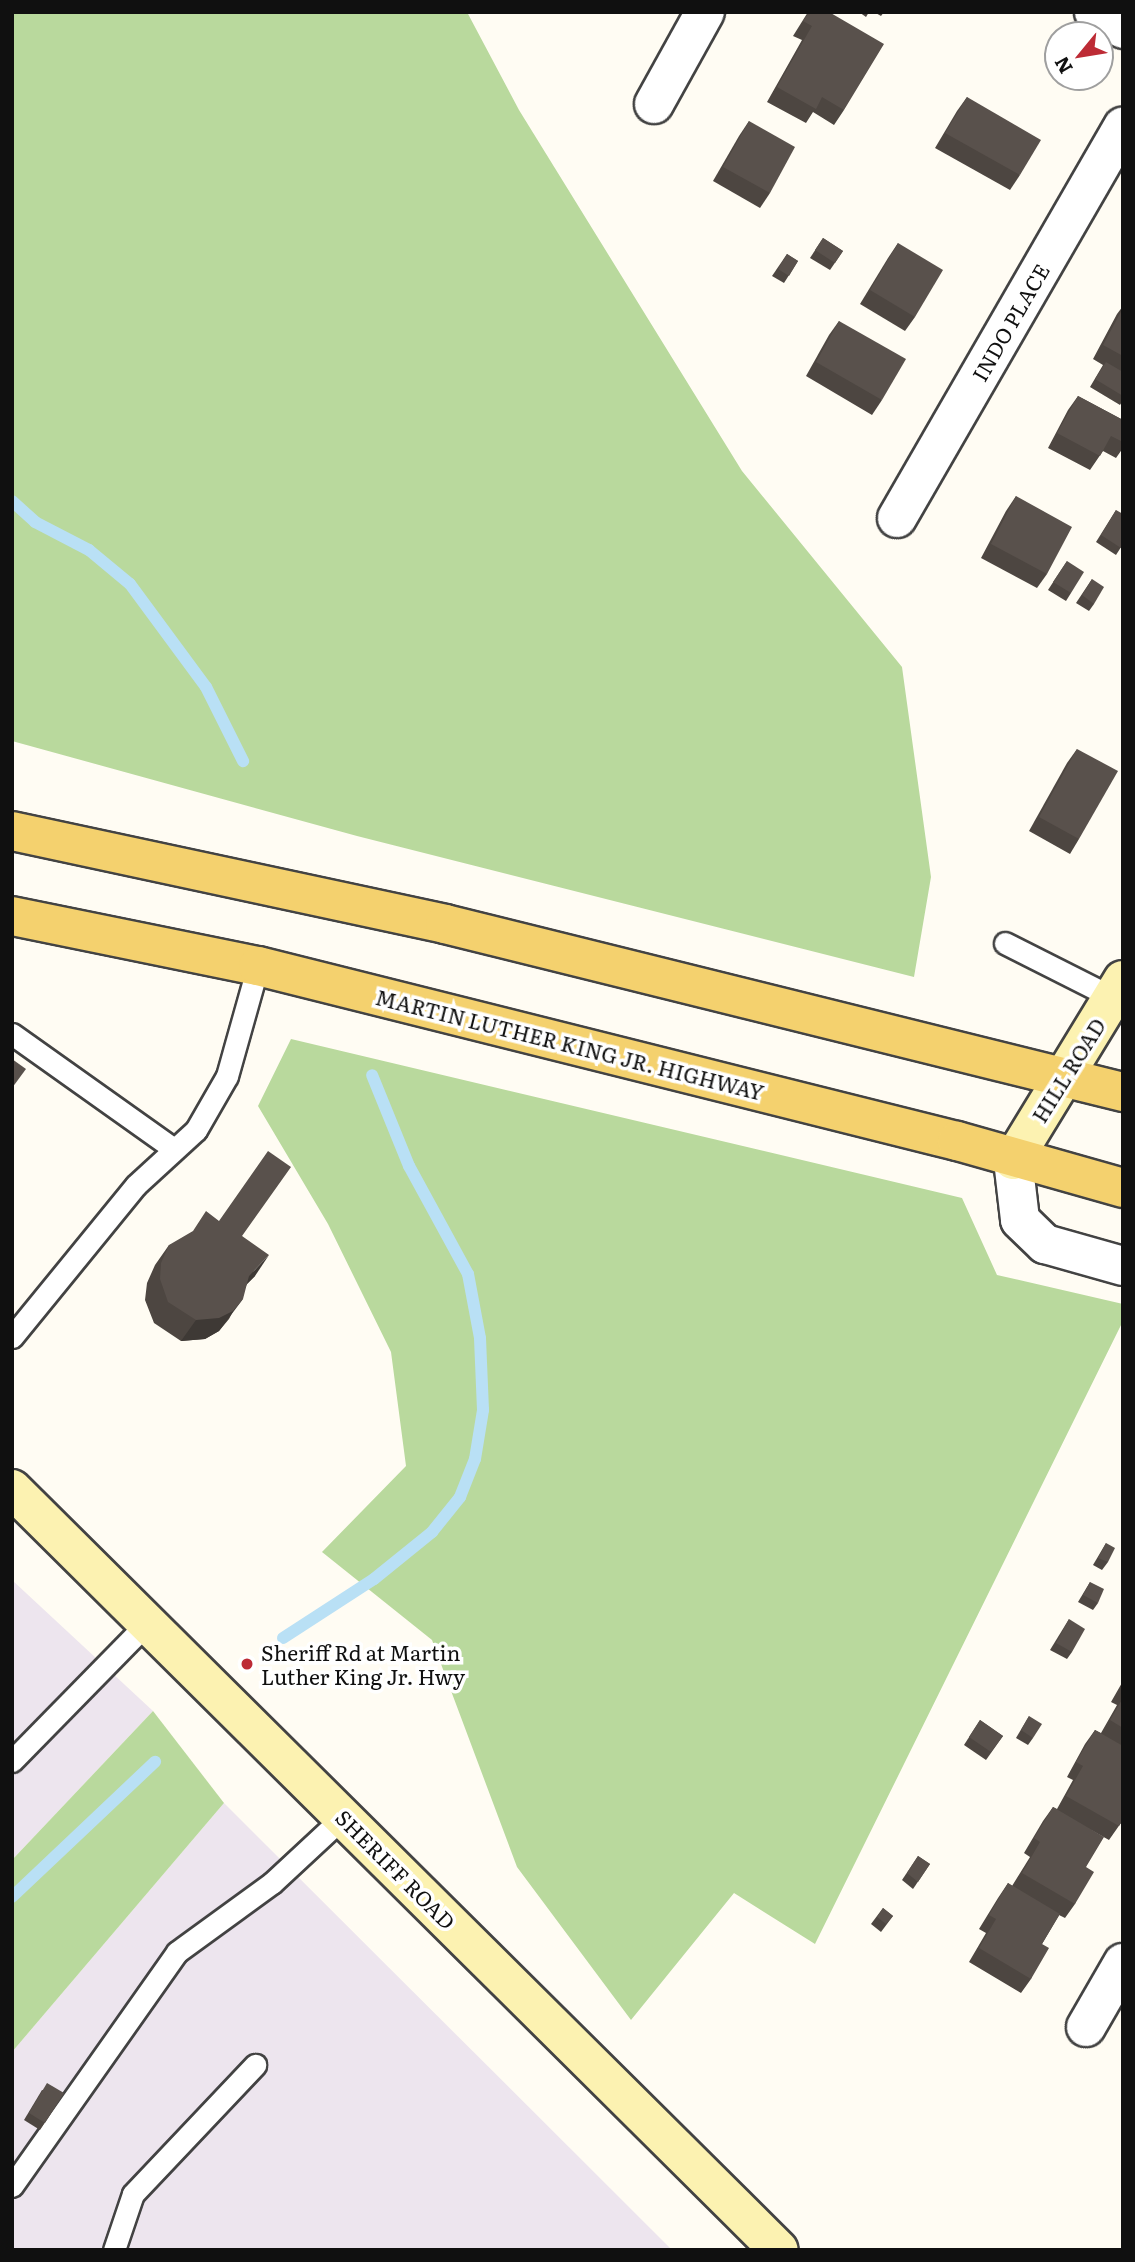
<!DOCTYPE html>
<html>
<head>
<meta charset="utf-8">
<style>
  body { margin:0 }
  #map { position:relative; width:1135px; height:2262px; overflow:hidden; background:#fffcf3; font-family:Literata,serif }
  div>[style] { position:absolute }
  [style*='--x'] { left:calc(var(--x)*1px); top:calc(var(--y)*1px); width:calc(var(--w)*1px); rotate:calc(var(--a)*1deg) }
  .industrial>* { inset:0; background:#ede5ee }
  .forest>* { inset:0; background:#b9d99d }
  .stream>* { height:12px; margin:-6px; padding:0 6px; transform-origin:6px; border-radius:6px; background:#b9e0f5 }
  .roads { filter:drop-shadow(2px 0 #434343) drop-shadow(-2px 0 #434343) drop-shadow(0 2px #434343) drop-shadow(0 -2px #434343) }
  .lane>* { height:21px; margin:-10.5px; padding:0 10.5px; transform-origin:10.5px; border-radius:10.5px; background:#fff }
  .street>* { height:38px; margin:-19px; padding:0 19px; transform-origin:19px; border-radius:19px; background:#fff }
  .secondary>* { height:38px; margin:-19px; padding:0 19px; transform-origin:19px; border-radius:19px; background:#fcf2b1 }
  .primary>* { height:38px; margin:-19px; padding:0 19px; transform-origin:19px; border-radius:19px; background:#f4d16e }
  .wall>* { inset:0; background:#4d4641 }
  .shaded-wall>* { inset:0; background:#3e3935 }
  .building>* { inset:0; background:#59514c }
  .dots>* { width:19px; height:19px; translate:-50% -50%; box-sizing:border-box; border:4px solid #fff; border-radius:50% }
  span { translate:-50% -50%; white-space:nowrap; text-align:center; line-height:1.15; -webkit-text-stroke:7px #fff; paint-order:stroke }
  .street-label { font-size:21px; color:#101010 }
  .poi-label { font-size:21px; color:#101010 }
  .left { translate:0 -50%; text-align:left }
  .frame { position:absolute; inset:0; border:14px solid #101010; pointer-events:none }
  .north { position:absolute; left:1044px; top:21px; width:70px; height:70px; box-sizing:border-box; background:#fff; border:2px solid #9f9f9f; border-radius:50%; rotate:240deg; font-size:19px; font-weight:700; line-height:28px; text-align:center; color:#101010 }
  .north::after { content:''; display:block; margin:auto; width:24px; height:32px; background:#bd2b35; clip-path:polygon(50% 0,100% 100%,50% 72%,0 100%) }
</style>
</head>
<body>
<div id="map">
  <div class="industrial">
    <div style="clip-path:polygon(12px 1580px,153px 1711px,12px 1860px)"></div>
    <div style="clip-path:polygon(224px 1803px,672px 2250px,12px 2250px,12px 2052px)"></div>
  </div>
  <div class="forest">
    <div style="clip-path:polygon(12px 12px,467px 12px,519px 110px,742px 471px,902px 667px,931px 877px,914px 977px,357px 836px,12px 741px)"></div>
    <div style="clip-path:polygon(291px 1039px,962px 1198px,997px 1275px,1123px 1304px,1123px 1321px,815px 1944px,734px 1893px,631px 2020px,517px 1867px,432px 1640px,322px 1552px,406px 1466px,391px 1352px,328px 1224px,258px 1106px)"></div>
    <div style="clip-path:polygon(153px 1711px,224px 1803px,12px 2052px,12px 1860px)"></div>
  </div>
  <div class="stream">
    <div style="--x:12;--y:501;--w:31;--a:42"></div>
    <div style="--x:35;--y:522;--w:61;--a:27.4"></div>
    <div style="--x:89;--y:550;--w:53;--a:39.7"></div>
    <div style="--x:130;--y:584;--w:128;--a:53.6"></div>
    <div style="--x:206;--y:687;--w:83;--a:63.4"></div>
    <div style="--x:283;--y:1638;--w:108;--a:-33"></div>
    <div style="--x:374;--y:1579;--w:75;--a:-39"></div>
    <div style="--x:432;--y:1532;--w:45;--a:-51.3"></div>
    <div style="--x:460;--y:1497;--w:41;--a:-68.5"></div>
    <div style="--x:475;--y:1459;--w:50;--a:-80.7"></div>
    <div style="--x:483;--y:1410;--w:72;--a:-92.4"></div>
    <div style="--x:480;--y:1338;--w:65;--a:-100.6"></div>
    <div style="--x:468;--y:1274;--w:123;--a:-118.6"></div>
    <div style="--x:409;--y:1166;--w:98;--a:-112.1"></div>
    <div style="--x:12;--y:1897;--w:197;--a:-43.4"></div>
  </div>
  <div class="roads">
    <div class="lane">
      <div style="--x:1005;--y:943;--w:120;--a:26.8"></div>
      <div style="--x:12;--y:1034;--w:199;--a:35.4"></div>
      <div style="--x:12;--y:1337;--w:196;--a:-50.8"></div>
      <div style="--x:136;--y:1185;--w:81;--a:-42.5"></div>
      <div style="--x:196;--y:1130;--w:62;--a:-60.1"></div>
      <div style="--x:227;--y:1076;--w:114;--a:-74.3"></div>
      <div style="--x:12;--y:1761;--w:193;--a:-45.6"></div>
      <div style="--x:12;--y:2186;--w:286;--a:-54.8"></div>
      <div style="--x:177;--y:1952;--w:117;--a:-36"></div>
      <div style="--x:272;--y:1883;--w:97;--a:-42.9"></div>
      <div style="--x:114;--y:2250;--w:59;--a:-71.3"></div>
      <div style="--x:133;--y:2194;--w:178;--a:-46.6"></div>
    </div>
    <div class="street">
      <div style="--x:1094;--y:12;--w:34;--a:30"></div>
      <div style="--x:654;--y:104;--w:105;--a:-61"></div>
      <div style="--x:897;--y:518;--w:452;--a:-60"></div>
      <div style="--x:1013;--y:1160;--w:60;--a:83.3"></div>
      <div style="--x:1020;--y:1220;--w:35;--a:44"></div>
      <div style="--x:1045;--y:1244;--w:81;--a:15.8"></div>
      <div style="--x:1086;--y:2027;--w:74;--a:-60"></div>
    </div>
    <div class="secondary">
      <div style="--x:1013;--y:1160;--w:211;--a:-58.6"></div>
      <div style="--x:12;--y:1489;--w:1080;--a:44.78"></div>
    </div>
    <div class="primary">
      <div style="--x:12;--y:831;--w:443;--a:12.1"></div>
      <div style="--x:445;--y:924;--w:699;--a:13.92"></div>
      <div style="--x:12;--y:916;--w:251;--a:11.5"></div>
      <div style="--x:258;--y:966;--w:721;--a:14.06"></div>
      <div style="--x:957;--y:1141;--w:173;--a:15.8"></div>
    </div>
  </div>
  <div class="wall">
    <div style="clip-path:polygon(808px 12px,829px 12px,844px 110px,834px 125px,813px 112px,806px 123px,767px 102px,802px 40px,793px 36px)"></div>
    <div style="clip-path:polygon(859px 12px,869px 12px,866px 17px)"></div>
    <div style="clip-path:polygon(874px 12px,884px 12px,881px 16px)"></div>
    <div style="clip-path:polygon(967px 97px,1020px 175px,1010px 190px,935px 148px,957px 111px)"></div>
    <div style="clip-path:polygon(749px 121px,770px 193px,760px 208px,713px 181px,739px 136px)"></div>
    <div style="clip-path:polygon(823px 238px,843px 251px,830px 270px,810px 258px)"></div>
    <div style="clip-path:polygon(898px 243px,915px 317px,905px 331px,860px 304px,888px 258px)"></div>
    <div style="clip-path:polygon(787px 254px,798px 261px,784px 283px,772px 276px)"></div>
    <div style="clip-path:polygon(1123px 306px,1123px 400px,1120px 405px,1090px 387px,1103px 365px,1093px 359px,1117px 314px)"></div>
    <div style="clip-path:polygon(839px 321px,882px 400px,872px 415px,806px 376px,829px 335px)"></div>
    <div style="clip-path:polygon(1078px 396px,1123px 420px,1123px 448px,1116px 458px,1103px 451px,1090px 470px,1048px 448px,1068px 410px)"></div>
    <div style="clip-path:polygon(1016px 496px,1047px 574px,1037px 588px,981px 558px,1006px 511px)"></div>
    <div style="clip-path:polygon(1116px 510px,1123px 544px,1116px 555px,1096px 542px)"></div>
    <div style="clip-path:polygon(1067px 561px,1071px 593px,1066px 601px,1048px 590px)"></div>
    <div style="clip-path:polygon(1092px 579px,1094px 604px,1089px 611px,1076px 603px)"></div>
    <div style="clip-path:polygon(1077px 749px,1079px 839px,1070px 854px,1029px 831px,1067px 763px)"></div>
    <div style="clip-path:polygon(242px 1236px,255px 1276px,247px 1284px,229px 1319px,219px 1331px,205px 1339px,181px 1341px,154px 1323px,145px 1300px,147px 1283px,155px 1265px,169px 1245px)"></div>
    <div style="clip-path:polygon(1106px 1543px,1108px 1562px,1102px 1570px,1093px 1565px)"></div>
    <div style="clip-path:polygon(1090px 1582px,1098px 1603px,1093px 1610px,1078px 1602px)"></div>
    <div style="clip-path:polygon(1069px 1619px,1072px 1652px,1067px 1659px,1050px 1650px)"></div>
    <div style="clip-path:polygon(1123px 1681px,1123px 1820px,1109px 1840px,1091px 1830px,1086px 1867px,1075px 1904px,1065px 1918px,1059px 1915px,1042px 1944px,1031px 1979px,1021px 1993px,969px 1962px,986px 1933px,979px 1929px,998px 1898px,1008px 1883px,1012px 1886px,1030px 1857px,1024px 1853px,1043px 1821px,1053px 1807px,1057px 1809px,1073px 1780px,1067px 1777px,1085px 1744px,1095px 1730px,1101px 1733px,1117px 1705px,1111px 1702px)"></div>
    <div style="clip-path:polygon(1029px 1716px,1033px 1738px,1028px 1745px,1016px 1738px)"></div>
    <div style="clip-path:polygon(980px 1720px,1003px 1736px,986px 1760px,964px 1745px)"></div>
    <div style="clip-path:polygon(918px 1856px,930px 1864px,913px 1889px,902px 1880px)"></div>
    <div style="clip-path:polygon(883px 1908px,893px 1916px,881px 1932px,871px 1924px)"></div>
    <div style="clip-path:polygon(42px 2090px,64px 2093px,40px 2130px,24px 2120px)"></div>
  </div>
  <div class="shaded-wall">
    <div style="clip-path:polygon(269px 1255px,255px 1276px,234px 1297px,249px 1276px)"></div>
    <div style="clip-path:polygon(243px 1299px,219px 1331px,205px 1339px,181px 1341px,196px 1320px)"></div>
  </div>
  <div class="building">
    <div style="clip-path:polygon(809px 12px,829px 12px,884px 44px,844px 110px,822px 97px,816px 109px,777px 87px,812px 26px,803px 21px)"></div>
    <div style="clip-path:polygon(967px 97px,1041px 140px,1020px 175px,945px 133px)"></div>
    <div style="clip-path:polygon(749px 121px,795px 147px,770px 193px,723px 167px)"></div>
    <div style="clip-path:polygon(823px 238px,843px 251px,835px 263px,815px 250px)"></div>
    <div style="clip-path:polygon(898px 243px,943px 270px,915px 317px,870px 290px)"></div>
    <div style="clip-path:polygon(787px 254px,798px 261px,789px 276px,778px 269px)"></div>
    <div style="clip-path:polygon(1123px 308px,1123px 356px,1103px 345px)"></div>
    <div style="clip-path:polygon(839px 321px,906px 359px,882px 400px,816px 362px)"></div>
    <div style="clip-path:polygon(1106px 362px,1123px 372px,1123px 396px,1095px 379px)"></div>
    <div style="clip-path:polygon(1078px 396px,1123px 420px,1123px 442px,1111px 436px,1100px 456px,1057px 433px)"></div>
    <div style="clip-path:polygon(1016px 496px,1072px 527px,1047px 574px,991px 544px)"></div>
    <div style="clip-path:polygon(1116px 510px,1123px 514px,1123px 544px,1121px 548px,1101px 535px)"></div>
    <div style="clip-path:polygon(1067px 561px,1084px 572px,1071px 593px,1053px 582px)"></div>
    <div style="clip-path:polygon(1092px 579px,1104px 587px,1094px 604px,1082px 595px)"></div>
    <div style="clip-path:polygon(1077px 749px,1118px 771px,1079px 839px,1039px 817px)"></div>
    <div style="clip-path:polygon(12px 1059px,26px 1069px,12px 1088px)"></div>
    <div style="clip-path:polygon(268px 1151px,291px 1167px,242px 1236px,269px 1255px,249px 1276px,243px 1299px,233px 1311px,219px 1318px,196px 1320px,168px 1302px,160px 1279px,161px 1263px,169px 1245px,193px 1231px,206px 1211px,219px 1221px)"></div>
    <div style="clip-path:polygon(1106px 1543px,1115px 1548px,1108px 1562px,1098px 1558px)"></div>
    <div style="clip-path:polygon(1090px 1582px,1104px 1589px,1098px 1603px,1083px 1595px)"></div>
    <div style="clip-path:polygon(1069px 1619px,1085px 1629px,1072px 1652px,1056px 1643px)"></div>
    <div style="clip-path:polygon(1123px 1698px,1123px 1728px,1110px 1720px)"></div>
    <div style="clip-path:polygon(1029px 1716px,1042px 1724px,1033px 1738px,1021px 1730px)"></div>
    <div style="clip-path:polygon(980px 1720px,1003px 1736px,991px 1752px,969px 1737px)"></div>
    <div style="clip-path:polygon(1095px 1730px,1123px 1746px,1123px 1820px,1119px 1826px,1066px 1796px,1083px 1766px,1076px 1762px)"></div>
    <div style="clip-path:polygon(1053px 1807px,1104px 1837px,1086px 1867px,1094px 1872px,1075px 1904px,1022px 1873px,1040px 1842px,1034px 1838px)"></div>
    <div style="clip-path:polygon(918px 1856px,930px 1864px,918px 1882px,907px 1873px)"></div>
    <div style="clip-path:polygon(1008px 1883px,1060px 1914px,1042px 1944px,1049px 1948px,1031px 1979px,979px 1948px,996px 1919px,989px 1915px)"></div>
    <div style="clip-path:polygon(883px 1908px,893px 1916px,886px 1924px,877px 1917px)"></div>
    <div style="clip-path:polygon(47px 2083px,64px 2093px,45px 2123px,29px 2113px)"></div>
  </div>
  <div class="dots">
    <div style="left:247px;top:1664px;background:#bd2b35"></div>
  </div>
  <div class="street-label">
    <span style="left:1010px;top:322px;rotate:-60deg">INDO PLACE</span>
    <span style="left:570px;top:1044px;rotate:14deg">MARTIN LUTHER KING JR. HIGHWAY</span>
    <span style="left:1068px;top:1070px;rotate:-58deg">HILL ROAD</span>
    <span style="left:396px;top:1869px;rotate:45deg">SHERIFF ROAD</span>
  </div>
  <div class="poi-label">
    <span class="left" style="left:261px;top:1664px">Sheriff Rd at Martin<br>Luther King Jr. Hwy</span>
  </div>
  <div class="frame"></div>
  <div class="north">N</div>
</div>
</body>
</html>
